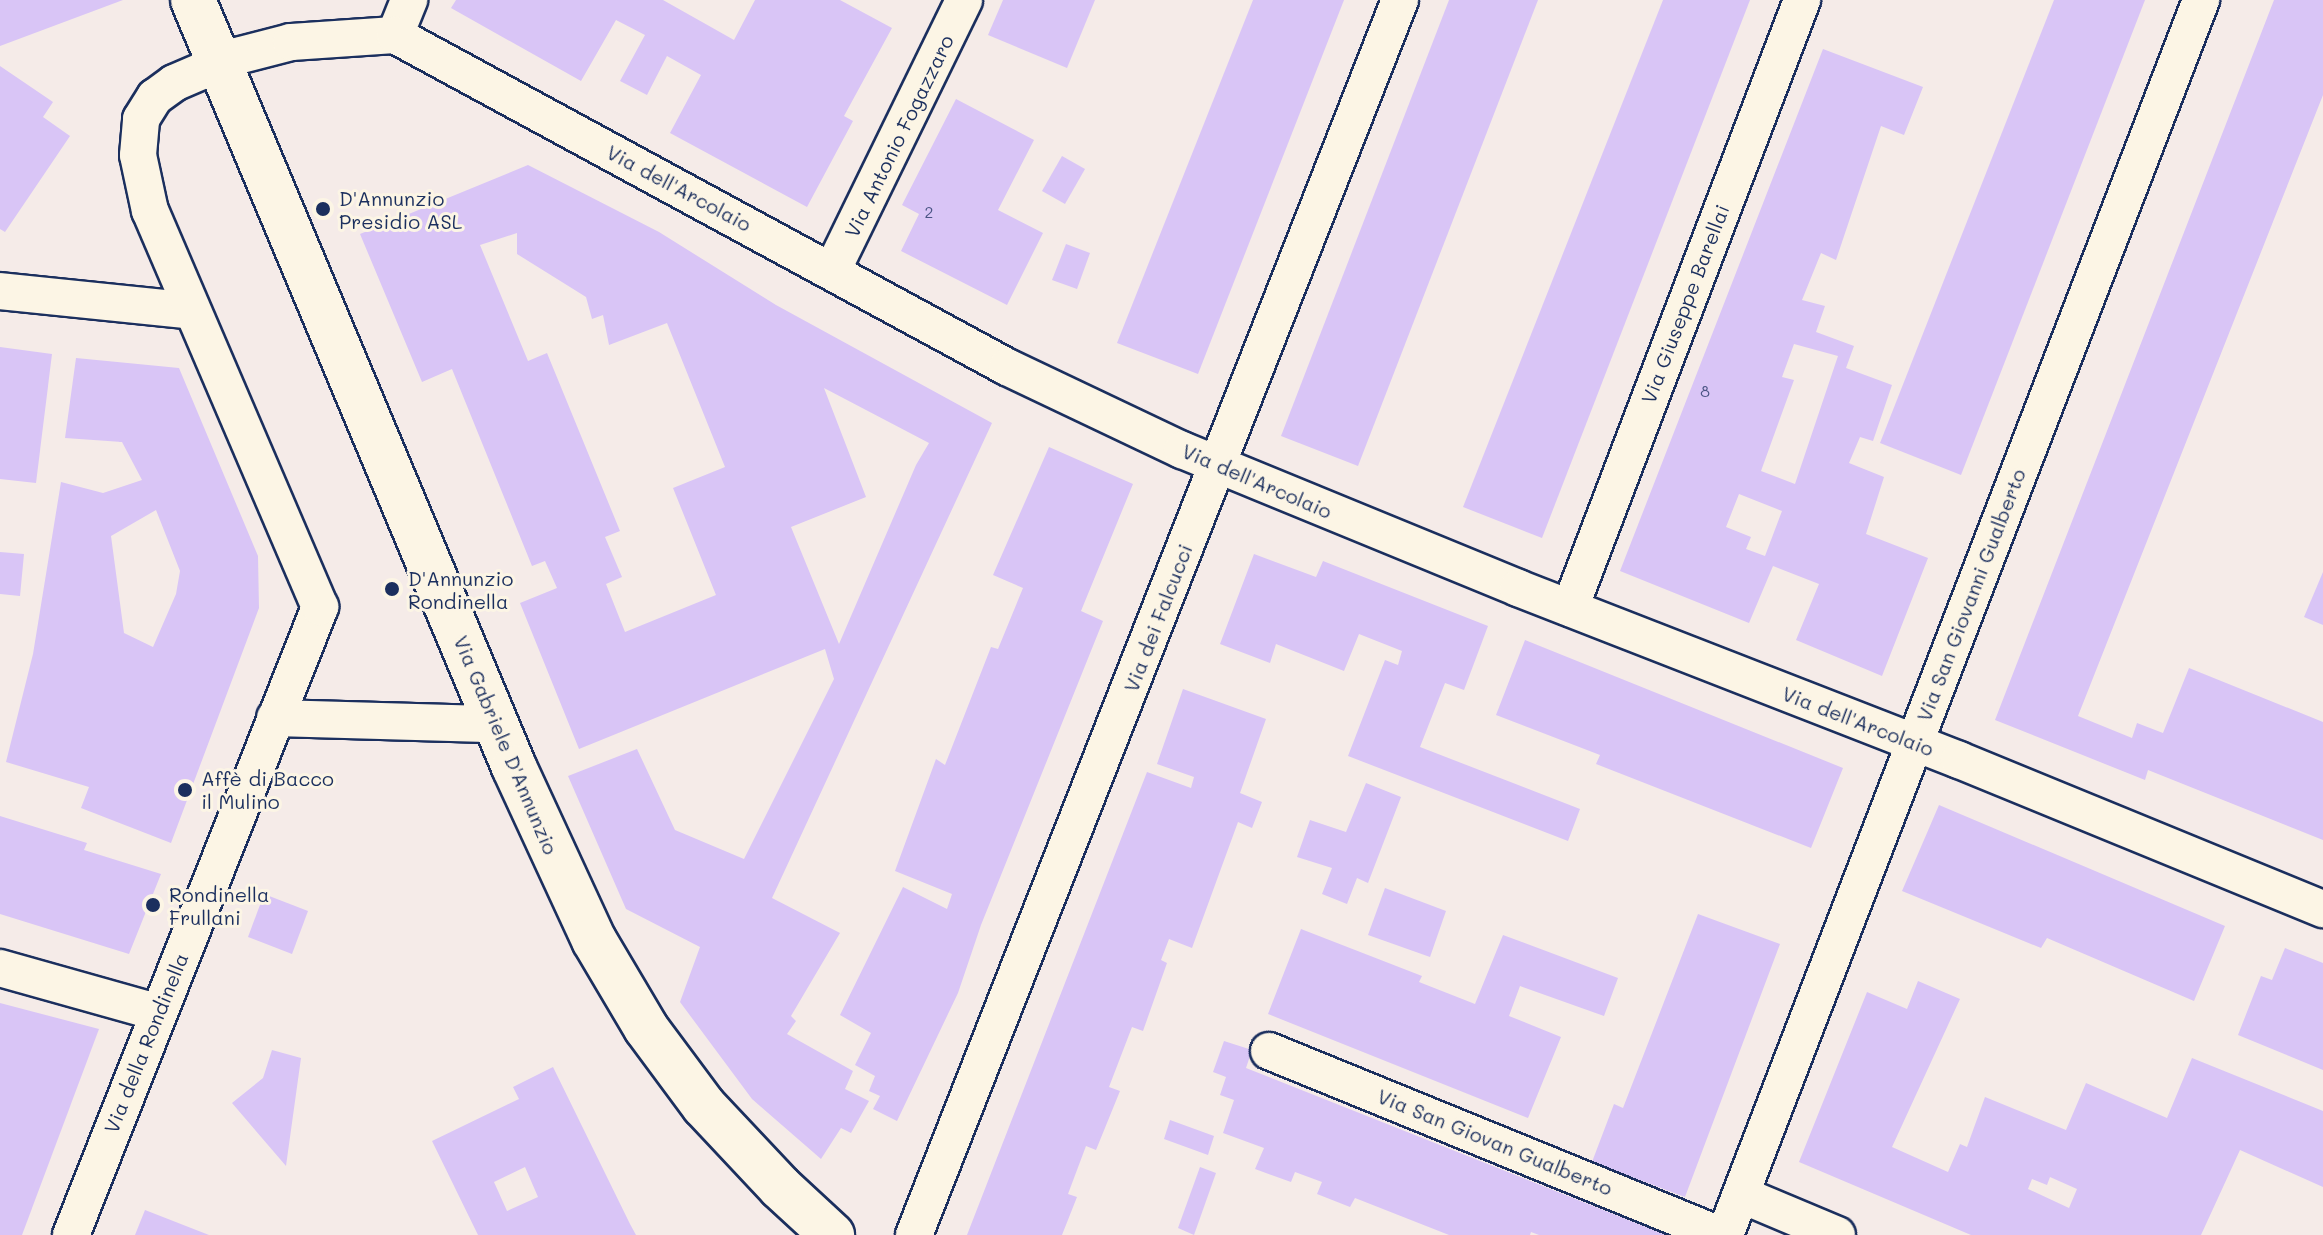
<!DOCTYPE html>
<html>
<head>
<meta charset="utf-8">
<style>
  body { margin:0 }
  #map { position:relative; width:2323px; height:1235px; overflow:hidden; background:#f5ebe8; font-family:Mali,sans-serif }
  div>[style] { position:absolute }
  [style*='--x'] { left:calc(var(--x)*1px); top:calc(var(--y)*1px); width:calc(var(--w)*1px); rotate:calc(var(--a)*1deg) }
  .building>* { inset:0; background:#d9c5f6 }
  .roads { filter:drop-shadow(2px 0 #1b2f5e) drop-shadow(-2px 0 #1b2f5e) drop-shadow(0 2px #1b2f5e) drop-shadow(0 -2px #1b2f5e) }
  .minor>* { height:36px; margin:-18px; padding:0 18px; transform-origin:18px; border-radius:18px; background:#fcf5e5 }
  .tertiary>* { height:44px; margin:-22px; padding:0 22px; transform-origin:22px; border-radius:22px; background:#fcf5e5 }
  .dots>* { width:22px; height:22px; translate:-50% -50%; box-sizing:border-box; border:4px solid #fcf5e5; border-radius:50% }
  span { translate:-50% -50%; white-space:nowrap; text-align:center; line-height:1.15; -webkit-text-stroke:6px #fcf5e5; paint-order:stroke }
  .number-label { font-size:16px; color:#4a5484 }
  .number-label span { -webkit-text-stroke-width:0 }
  .street-label { font-size:20px; color:#1b2f5e }
  .poi-label { font-size:20px; color:#1b2f5e }
  .left { translate:0 -50%; text-align:left }
</style>
</head>
<body>
<div id="map">
  <div class="building">
    <div style="clip-path:polygon(0 0,123px 0,0 46px)"></div>
    <div style="clip-path:polygon(456px 0,663px 0,734px 40px,755px 0,840px 0,892px 28px,844px 116px,853px 121px,807px 207px,670px 133px,701px 75px,667px 56px,647px 95px,620px 81px,645px 35px,616px 20px,581px 81px,451px 8px)"></div>
    <div style="clip-path:polygon(1003px 0,1095px 0,1067px 68px,988px 35px)"></div>
    <div style="clip-path:polygon(1253px 0,1344px 0,1198px 374px,1117px 343px)"></div>
    <div style="clip-path:polygon(1449px 0,1538px 0,1358px 466px,1281px 436px)"></div>
    <div style="clip-path:polygon(1663px 0,1750px 0,1542px 538px,1463px 507px)"></div>
    <div style="clip-path:polygon(2054px 0,2145px 0,1961px 475px,1880px 443px)"></div>
    <div style="clip-path:polygon(2274px 0,2323px 0,2323px 95px,2078px 716px,2132px 738px,2137px 723px,2163px 733px,2189px 668px,2323px 722px,2323px 840px,2148px 770px,2145px 780px,1995px 720px)"></div>
    <div style="clip-path:polygon(evenodd,1823px 49px,1923px 87px,1904px 135px,1881px 126px,1836px 260px,1821px 253px,1802px 300px,1825px 306px,1816px 332px,1854px 346px,1846px 368px,1892px 385px,1873px 441px,1860px 437px,1849px 463px,1884px 477px,1866px 534px,1928px 558px,1882px 676px,1796px 640px,1819px 584px,1773px 566px,1749px 623px,1620px 571px,1823px 49px,1794px 344px,1838px 356px,1795px 484px,1761px 471px,1794px 380px,1782px 377px,1794px 344px,1823px 49px,1739px 494px,1782px 511px,1765px 556px,1746px 549px,1751px 537px,1726px 527px,1739px 494px)"></div>
    <div style="clip-path:polygon(0 66px,53px 102px,43px 117px,70px 136px,5px 232px,0 229px)"></div>
    <div style="clip-path:polygon(956px 99px,1034px 140px,998px 210px,1043px 233px,1007px 305px,901px 251px,919px 214px,902px 205px)"></div>
    <div style="clip-path:polygon(1062px 156px,1085px 169px,1065px 204px,1042px 191px)"></div>
    <div style="clip-path:polygon(evenodd,528px 165px,659px 232px,776px 305px,992px 423px,772px 898px,840px 933px,791px 1016px,796px 1021px,787px 1034px,853px 1071px,845px 1089px,869px 1101px,851px 1133px,841px 1128px,821px 1159px,752px 1099px,680px 1002px,700px 947px,626px 909px,568px 776px,637px 749px,675px 830px,744px 859px,834px 679px,825px 649px,579px 749px,520px 603px,557px 588px,545px 561px,532px 566px,452px 369px,422px 382px,360px 234px,528px 165px,517px 233px,517px 254px,586px 297px,592px 319px,603px 315px,609px 345px,667px 323px,725px 467px,673px 488px,716px 595px,625px 632px,606px 584px,622px 577px,605px 537px,620px 531px,547px 353px,528px 361px,480px 245px,517px 233px,528px 165px,824px 388px,929px 443px,916px 465px,839px 644px,791px 527px,866px 497px,824px 388px)"></div>
    <div style="clip-path:polygon(1066px 244px,1090px 253px,1077px 289px,1052px 280px)"></div>
    <div style="clip-path:polygon(0 347px,52px 354px,36px 483px,0 479px)"></div>
    <div style="clip-path:polygon(evenodd,76px 358px,179px 368px,258px 556px,259px 608px,171px 843px,81px 808px,89px 787px,6px 762px,33px 654px,61px 482px,103px 493px,142px 480px,122px 442px,65px 438px,76px 358px,156px 510px,180px 571px,176px 594px,153px 647px,124px 633px,111px 536px,156px 510px)"></div>
    <div style="clip-path:polygon(1049px 447px,1133px 484px,1081px 611px,1103px 621px,981px 925px,958px 993px,897px 1121px,873px 1109px,880px 1096px,869px 1091px,875px 1076px,855px 1065px,871px 1033px,840px 1015px,903px 887px,947px 909px,952px 894px,895px 871px,936px 759px,945px 765px,991px 647px,998px 649px,1023px 588px,993px 575px)"></div>
    <div style="clip-path:polygon(0 552px,24px 554px,20px 596px,0 594px)"></div>
    <div style="clip-path:polygon(1254px 554px,1316px 577px,1323px 561px,1488px 626px,1464px 690px,1445px 683px,1420px 747px,1580px 809px,1568px 841px,1348px 756px,1385px 660px,1398px 665px,1402px 651px,1359px 634px,1344px 671px,1276px 644px,1270px 663px,1220px 644px)"></div>
    <div style="clip-path:polygon(2323px 572px,2323px 625px,2304px 617px)"></div>
    <div style="clip-path:polygon(1525px 640px,1843px 768px,1811px 848px,1596px 764px,1600px 755px,1496px 715px)"></div>
    <div style="clip-path:polygon(1183px 689px,1266px 719px,1240px 793px,1262px 802px,1252px 828px,1238px 822px,1192px 948px,1169px 939px,1161px 960px,1167px 963px,1143px 1031px,1132px 1027px,1109px 1087px,1120px 1091px,1096px 1150px,1086px 1146px,1068px 1194px,1077px 1197px,1062px 1235px,967px 1235px,1147px 772px,1191px 788px,1194px 777px,1157px 764px)"></div>
    <div style="clip-path:polygon(1366px 783px,1401px 797px,1368px 883px,1357px 878px,1347px 904px,1322px 894px,1332px 868px,1297px 857px,1310px 820px,1346px 832px)"></div>
    <div style="clip-path:polygon(1939px 805px,2225px 926px,2194px 1001px,2047px 938px,2041px 948px,1902px 891px)"></div>
    <div style="clip-path:polygon(0 816px,87px 843px,84px 850px,161px 874px,129px 954px,0 914px)"></div>
    <div style="clip-path:polygon(1385px 888px,1446px 911px,1430px 957px,1368px 935px)"></div>
    <div style="clip-path:polygon(264px 894px,308px 911px,292px 954px,248px 937px)"></div>
    <div style="clip-path:polygon(1698px 914px,1780px 944px,1685px 1197px,1592px 1162px,1614px 1104px,1623px 1108px)"></div>
    <div style="clip-path:polygon(1301px 929px,1422px 976px,1419px 982px,1475px 1004px,1503px 935px,1618px 978px,1604px 1016px,1520px 986px,1509px 1016px,1561px 1037px,1528px 1118px,1268px 1014px)"></div>
    <div style="clip-path:polygon(2285px 948px,2323px 963px,2323px 1070px,2238px 1035px,2261px 976px,2272px 980px)"></div>
    <div style="clip-path:polygon(evenodd,1918px 981px,1960px 999px,1892px 1147px,1948px 1172px,1960px 1144px,1967px 1147px,1985px 1097px,2066px 1130px,2086px 1083px,2167px 1118px,2192px 1058px,2323px 1111px,2323px 1187px,2240px 1150px,2201px 1235px,1971px 1235px,1799px 1162px,1867px 992px,1907px 1009px,1918px 981px,2050px 1177px,2077px 1189px,2069px 1208px,2028px 1189px,2032px 1179px,2047px 1185px,2050px 1177px)"></div>
    <div style="clip-path:polygon(0 1003px,99px 1029px,22px 1235px,0 1235px)"></div>
    <div style="clip-path:polygon(1224px 1041px,1252px 1050px,1246px 1068px,1666px 1235px,1539px 1235px,1531px 1232px,1530px 1235px,1449px 1235px,1355px 1198px,1350px 1207px,1317px 1194px,1322px 1182px,1295px 1172px,1291px 1182px,1255px 1169px,1264px 1148px,1223px 1133px,1234px 1100px,1220px 1095px,1226px 1077px,1213px 1072px)"></div>
    <div style="clip-path:polygon(272px 1050px,301px 1058px,286px 1166px,232px 1103px,263px 1078px)"></div>
    <div style="clip-path:polygon(evenodd,553px 1067px,630px 1224px,636px 1235px,478px 1235px,432px 1141px,519px 1099px,513px 1087px,553px 1067px,525px 1167px,538px 1197px,507px 1211px,494px 1182px,525px 1167px)"></div>
    <div style="clip-path:polygon(1170px 1120px,1214px 1136px,1208px 1155px,1164px 1139px)"></div>
    <div style="clip-path:polygon(1200px 1167px,1216px 1173px,1194px 1235px,1178px 1228px)"></div>
    <div style="clip-path:polygon(145px 1210px,209px 1235px,135px 1235px)"></div>
  </div>
  <div class="roads">
    <div class="minor">
      <div style="--x:395;--y:35;--w:38;--a:-68"></div>
      <div style="--x:832;--y:271;--w:301;--a:-64"></div>
      <div style="--x:0;--y:291;--w:193;--a:5.9"></div>
      <div style="--x:1570;--y:608;--w:651;--a:-69.11"></div>
      <div style="--x:275;--y:718;--w:220;--a:1.6"></div>
      <div style="--x:0;--y:968;--w:163;--a:15.7"></div>
      <div style="--x:1269;--y:1051;--w:487;--a:22.2"></div>
      <div style="--x:1742;--y:1195;--w:103;--a:22.8"></div>
      <div style="--x:71;--y:1235;--w:676;--a:-68.37"></div>
      <div style="--x:320;--y:607;--w:431;--a:-113.2"></div>
      <div style="--x:150;--y:211;--w:57;--a:-102.1"></div>
      <div style="--x:138;--y:155;--w:36;--a:-85"></div>
      <div style="--x:141;--y:119;--w:26;--a:-58"></div>
      <div style="--x:155;--y:97;--w:24;--a:-36"></div>
      <div style="--x:174;--y:83;--w:69;--a:-23.2"></div>
      <div style="--x:237;--y:56;--w:56;--a:-14.5"></div>
      <div style="--x:291;--y:42;--w:104;--a:-3.9"></div>
      <div style="--x:395;--y:35;--w:696;--a:28.48"></div>
      <div style="--x:1007;--y:367;--w:194;--a:25.4"></div>
      <div style="--x:1182;--y:450;--w:363;--a:22.3"></div>
      <div style="--x:1518;--y:588;--w:473;--a:21.3"></div>
      <div style="--x:1959;--y:760;--w:393;--a:22.3"></div>
      <div style="--x:914;--y:1235;--w:1327;--a:-68.52"></div>
      <div style="--x:1725;--y:1235;--w:1324;--a:-68.92"></div>
    </div>
    <div class="tertiary">
      <div style="--x:193;--y:0;--w:831;--a:67.29"></div>
      <div style="--x:514;--y:767;--w:191;--a:65.2"></div>
      <div style="--x:594;--y:940;--w:102;--a:59.4"></div>
      <div style="--x:646;--y:1028;--w:97;--a:53.4"></div>
      <div style="--x:704;--y:1106;--w:111;--a:46.8"></div>
      <div style="--x:780;--y:1187;--w:71;--a:42.7"></div>
    </div>
  </div>
  <div class="dots">
    <div style="left:323px;top:209px;background:#1b2f5e"></div>
    <div style="left:392px;top:589px;background:#1b2f5e"></div>
    <div style="left:185px;top:790px;background:#1b2f5e"></div>
    <div style="left:153px;top:905px;background:#1b2f5e"></div>
  </div>
  <div class="number-label">
    <span style="left:929px;top:212px">2</span>
    <span style="left:1705px;top:391px">8</span>
  </div>
  <div class="street-label">
    <span style="left:899px;top:136px;rotate:-64deg">Via Antonio Fogazzaro</span>
    <span style="left:679px;top:188px;rotate:28deg">Via dell'Arcolaio</span>
    <span style="left:1685px;top:304px;rotate:-69deg">Via Giuseppe Barellai</span>
    <span style="left:1257px;top:481px;rotate:23deg">Via dell'Arcolaio</span>
    <span style="left:1971px;top:595px;rotate:-69deg">Via San Giovanni Gualberto</span>
    <span style="left:1158px;top:618px;rotate:-69deg">Via dei Falcucci</span>
    <span style="left:1858px;top:721px;rotate:21deg">Via dell'Arcolaio</span>
    <span style="left:506px;top:745px;rotate:67deg">Via Gabriele D'Annunzio</span>
    <span style="left:146px;top:1043px;rotate:-68deg">Via della Rondinella</span>
    <span style="left:1495px;top:1142px;rotate:22deg">Via San Giovan Gualberto</span>
  </div>
  <div class="poi-label">
    <span class="left" style="left:339px;top:210px">D'Annunzio<br>Presidio ASL</span>
    <span class="left" style="left:408px;top:590px">D'Annunzio<br>Rondinella</span>
    <span class="left" style="left:201px;top:790px">Affè di Bacco<br>il Mulino</span>
    <span class="left" style="left:169px;top:906px">Rondinella<br>Frullani</span>
  </div>
</div>
</body>
</html>
